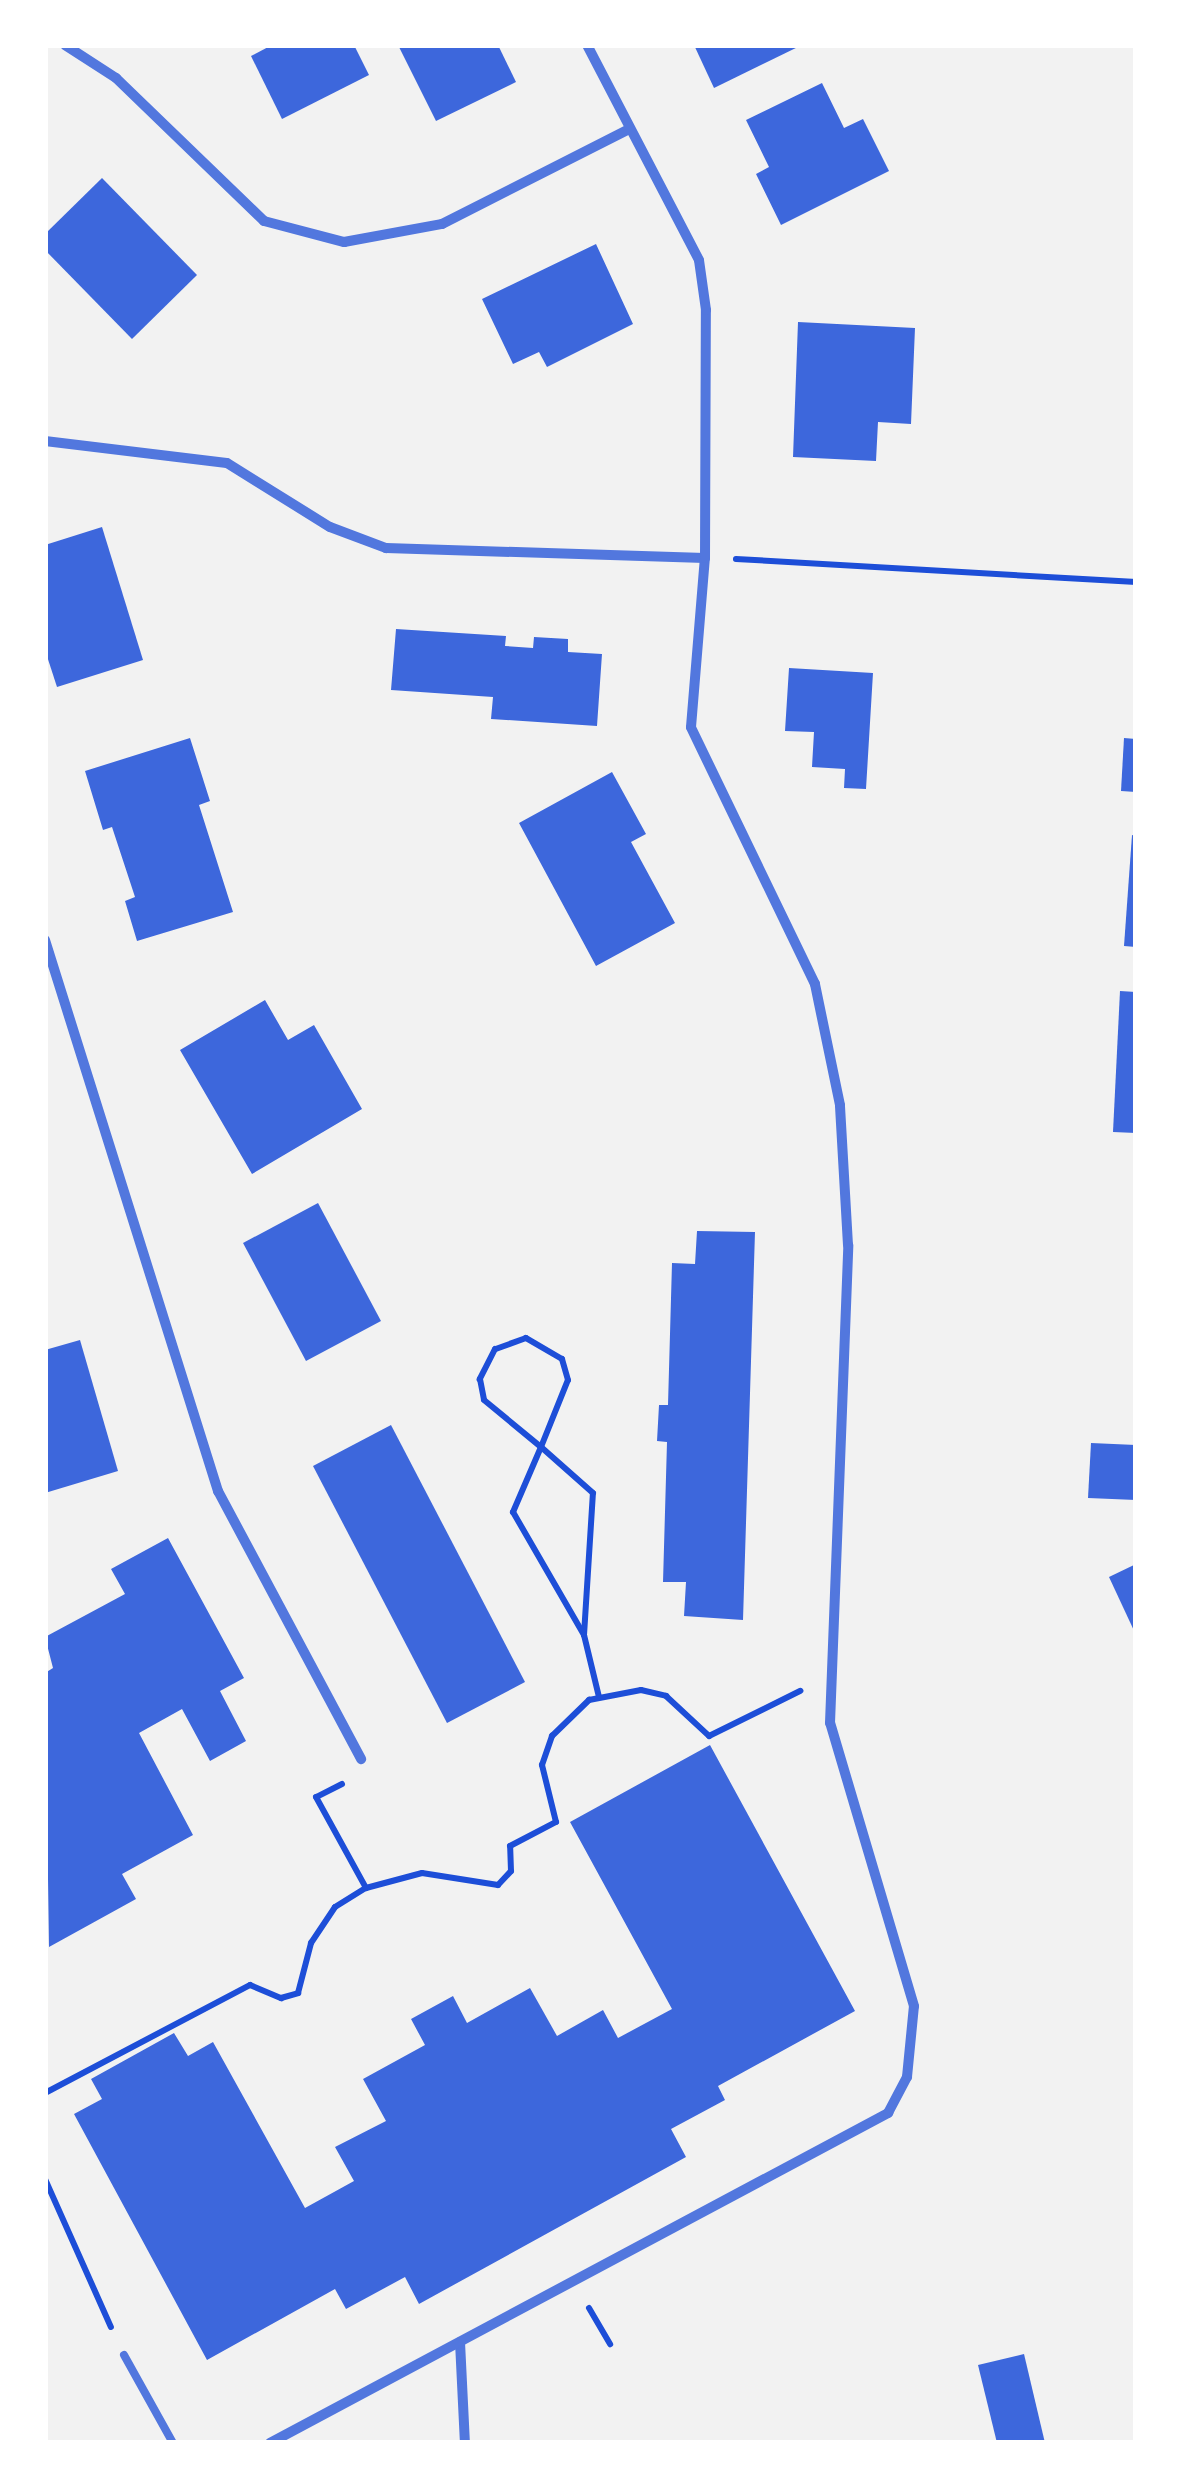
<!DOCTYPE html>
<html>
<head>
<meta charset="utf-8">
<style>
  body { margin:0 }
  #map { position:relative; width:1181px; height:2488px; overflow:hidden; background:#f2f2f2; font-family:"DM Sans",sans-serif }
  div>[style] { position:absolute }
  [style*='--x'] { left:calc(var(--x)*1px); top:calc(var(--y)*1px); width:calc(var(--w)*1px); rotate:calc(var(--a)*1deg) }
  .building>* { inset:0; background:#3d67dc }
  .path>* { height:6px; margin:-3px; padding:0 3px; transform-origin:3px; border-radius:3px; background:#1d4ed8 }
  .service>* { height:8px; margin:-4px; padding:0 4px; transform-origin:4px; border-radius:4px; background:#5277de }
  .minor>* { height:10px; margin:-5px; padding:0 5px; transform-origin:5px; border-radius:5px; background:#5277de }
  span { translate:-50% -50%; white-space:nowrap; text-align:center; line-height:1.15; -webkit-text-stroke:8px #fff; paint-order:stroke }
  .frame { position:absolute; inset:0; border:48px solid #fff; pointer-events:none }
</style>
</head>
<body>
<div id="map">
  <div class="building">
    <div style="clip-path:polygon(272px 45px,354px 45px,369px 75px,282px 119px,251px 56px)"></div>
    <div style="clip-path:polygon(398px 45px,498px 45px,516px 82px,436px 121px)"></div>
    <div style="clip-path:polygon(694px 45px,802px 45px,714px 88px)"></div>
    <div style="clip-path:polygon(822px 83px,844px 128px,863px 119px,889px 171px,781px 225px,756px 174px,769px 167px,746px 120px)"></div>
    <div style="clip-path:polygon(102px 178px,197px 275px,132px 339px,45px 250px,45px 234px)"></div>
    <div style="clip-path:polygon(596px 244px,633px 324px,547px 367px,539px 352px,513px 364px,482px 299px)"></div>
    <div style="clip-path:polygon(798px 322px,915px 328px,911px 424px,878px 422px,876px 461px,793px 457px)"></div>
    <div style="clip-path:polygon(102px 527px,143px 660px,57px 687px,45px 650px,45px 545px)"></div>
    <div style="clip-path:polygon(396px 629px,506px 636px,505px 646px,533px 648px,534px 637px,568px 639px,568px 652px,602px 654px,597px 726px,491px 719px,493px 697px,391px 690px)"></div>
    <div style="clip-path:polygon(789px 668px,873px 673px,866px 789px,844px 788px,845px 769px,812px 767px,814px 732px,785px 731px)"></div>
    <div style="clip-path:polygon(190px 738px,210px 801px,199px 805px,233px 912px,137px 941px,125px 901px,135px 897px,112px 827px,103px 830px,85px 771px)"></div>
    <div style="clip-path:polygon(1124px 738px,1136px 739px,1136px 792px,1121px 791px)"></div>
    <div style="clip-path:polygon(612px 772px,646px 834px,631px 842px,675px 923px,596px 966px,519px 823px)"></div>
    <div style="clip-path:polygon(1132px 835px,1136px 836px,1136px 947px,1124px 946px)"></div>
    <div style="clip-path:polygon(1120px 991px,1136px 992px,1136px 1133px,1113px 1132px)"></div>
    <div style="clip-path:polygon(265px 1000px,288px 1040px,314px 1025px,362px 1109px,252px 1174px,180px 1050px)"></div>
    <div style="clip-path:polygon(318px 1203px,381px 1321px,306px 1361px,243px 1243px)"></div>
    <div style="clip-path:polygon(697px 1231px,755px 1232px,743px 1620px,684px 1616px,686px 1582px,663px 1582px,667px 1442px,657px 1441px,659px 1405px,668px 1405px,672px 1263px,695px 1264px)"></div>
    <div style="clip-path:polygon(80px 1340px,118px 1471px,45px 1493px,45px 1350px)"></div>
    <div style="clip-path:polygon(391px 1425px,525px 1682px,447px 1723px,313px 1466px)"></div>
    <div style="clip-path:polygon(1091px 1443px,1136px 1445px,1136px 1500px,1088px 1498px)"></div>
    <div style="clip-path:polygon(168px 1538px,244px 1678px,220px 1691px,246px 1741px,210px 1761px,182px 1709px,139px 1733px,193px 1835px,122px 1874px,136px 1899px,49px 1947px,45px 1673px,53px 1668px,45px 1637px,125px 1594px,111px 1569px)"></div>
    <div style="clip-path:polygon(1136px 1564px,1136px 1635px,1109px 1577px)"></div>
    <div style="clip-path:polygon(710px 1745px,855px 2011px,718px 2086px,725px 2100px,671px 2129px,686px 2157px,419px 2304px,405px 2277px,346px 2309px,335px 2289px,207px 2360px,74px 2114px,102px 2099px,91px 2079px,174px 2033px,188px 2056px,213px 2042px,305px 2208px,354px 2181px,335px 2147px,386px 2121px,363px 2079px,425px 2045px,411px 2019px,453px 1996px,467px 2023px,530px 1988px,557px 2036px,603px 2010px,618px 2038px,672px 2009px,570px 1822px)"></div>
    <div style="clip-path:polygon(1024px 2354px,1045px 2443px,997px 2443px,978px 2365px)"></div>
  </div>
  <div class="path">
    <div style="--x:736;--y:559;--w:401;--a:3.3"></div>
    <div style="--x:584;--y:1635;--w:142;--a:-86.4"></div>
    <div style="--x:593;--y:1493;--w:69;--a:-138.5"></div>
    <div style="--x:541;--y:1447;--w:72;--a:-68.1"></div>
    <div style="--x:568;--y:1380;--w:22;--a:-106"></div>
    <div style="--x:562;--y:1359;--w:42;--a:-149.7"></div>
    <div style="--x:526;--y:1338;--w:33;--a:160"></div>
    <div style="--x:495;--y:1349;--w:34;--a:117"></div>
    <div style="--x:480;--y:1379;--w:21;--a:79"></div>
    <div style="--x:484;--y:1400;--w:74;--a:39.5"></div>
    <div style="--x:541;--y:1447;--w:71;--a:113.3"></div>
    <div style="--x:513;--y:1512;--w:142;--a:60"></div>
    <div style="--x:584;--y:1635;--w:64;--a:76.4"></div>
    <div style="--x:342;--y:1784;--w:29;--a:153"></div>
    <div style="--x:316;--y:1797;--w:104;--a:61.2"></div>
    <div style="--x:45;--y:2093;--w:232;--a:-27.8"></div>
    <div style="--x:250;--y:1985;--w:34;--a:23"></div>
    <div style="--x:281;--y:1998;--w:18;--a:-16"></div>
    <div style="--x:298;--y:1993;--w:52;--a:-75.4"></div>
    <div style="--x:311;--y:1943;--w:43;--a:-56.3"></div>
    <div style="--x:335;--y:1907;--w:36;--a:-32"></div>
    <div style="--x:366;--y:1888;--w:58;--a:-15"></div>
    <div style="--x:422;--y:1873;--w:77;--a:9"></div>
    <div style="--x:498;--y:1885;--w:19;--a:-47"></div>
    <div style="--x:511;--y:1871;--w:25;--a:-92"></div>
    <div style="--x:510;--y:1846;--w:52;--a:-27.6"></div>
    <div style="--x:556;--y:1822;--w:59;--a:-103.8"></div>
    <div style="--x:542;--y:1765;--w:31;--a:-71"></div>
    <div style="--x:552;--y:1736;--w:52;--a:-44.2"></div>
    <div style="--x:589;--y:1700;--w:53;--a:-10.9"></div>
    <div style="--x:641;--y:1690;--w:26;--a:13"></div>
    <div style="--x:666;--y:1696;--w:59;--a:42.9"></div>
    <div style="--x:709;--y:1736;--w:102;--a:-26.3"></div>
    <div style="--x:45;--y:2179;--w:162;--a:66"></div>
    <div style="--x:589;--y:2308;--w:42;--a:59.7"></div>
  </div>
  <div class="service">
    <div style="--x:124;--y:2355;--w:101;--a:60.9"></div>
  </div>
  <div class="minor">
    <div style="--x:65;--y:45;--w:61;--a:32.9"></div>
    <div style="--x:116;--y:78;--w:206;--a:44"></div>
    <div style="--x:264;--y:221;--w:83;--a:14.7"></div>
    <div style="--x:344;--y:242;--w:100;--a:-10.4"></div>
    <div style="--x:442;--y:224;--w:210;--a:-26.9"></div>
    <div style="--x:45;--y:441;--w:183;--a:6.9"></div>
    <div style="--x:227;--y:463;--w:121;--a:31.9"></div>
    <div style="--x:330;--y:527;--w:60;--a:20.6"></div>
    <div style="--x:386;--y:548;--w:319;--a:1.8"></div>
    <div style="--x:45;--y:940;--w:578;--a:72.57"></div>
    <div style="--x:218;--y:1491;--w:304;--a:61.9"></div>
    <div style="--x:460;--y:2342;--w:101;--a:87.2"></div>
    <div style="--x:270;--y:2443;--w:701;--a:-28.1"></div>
    <div style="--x:888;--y:2113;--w:41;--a:-62.2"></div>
    <div style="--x:907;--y:2077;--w:71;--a:-84.4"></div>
    <div style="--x:914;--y:2006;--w:295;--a:-106.5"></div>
    <div style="--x:830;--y:1723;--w:478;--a:-87.8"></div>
    <div style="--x:848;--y:1245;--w:140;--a:-93.3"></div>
    <div style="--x:840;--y:1105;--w:124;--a:-101.7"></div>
    <div style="--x:815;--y:984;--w:285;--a:-115.8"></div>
    <div style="--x:691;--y:727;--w:170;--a:-85.3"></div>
    <div style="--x:705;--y:558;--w:248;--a:-89.8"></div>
    <div style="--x:706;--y:310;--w:50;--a:-98"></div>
    <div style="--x:699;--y:260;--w:242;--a:-117.5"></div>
  </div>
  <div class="frame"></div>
</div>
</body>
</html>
